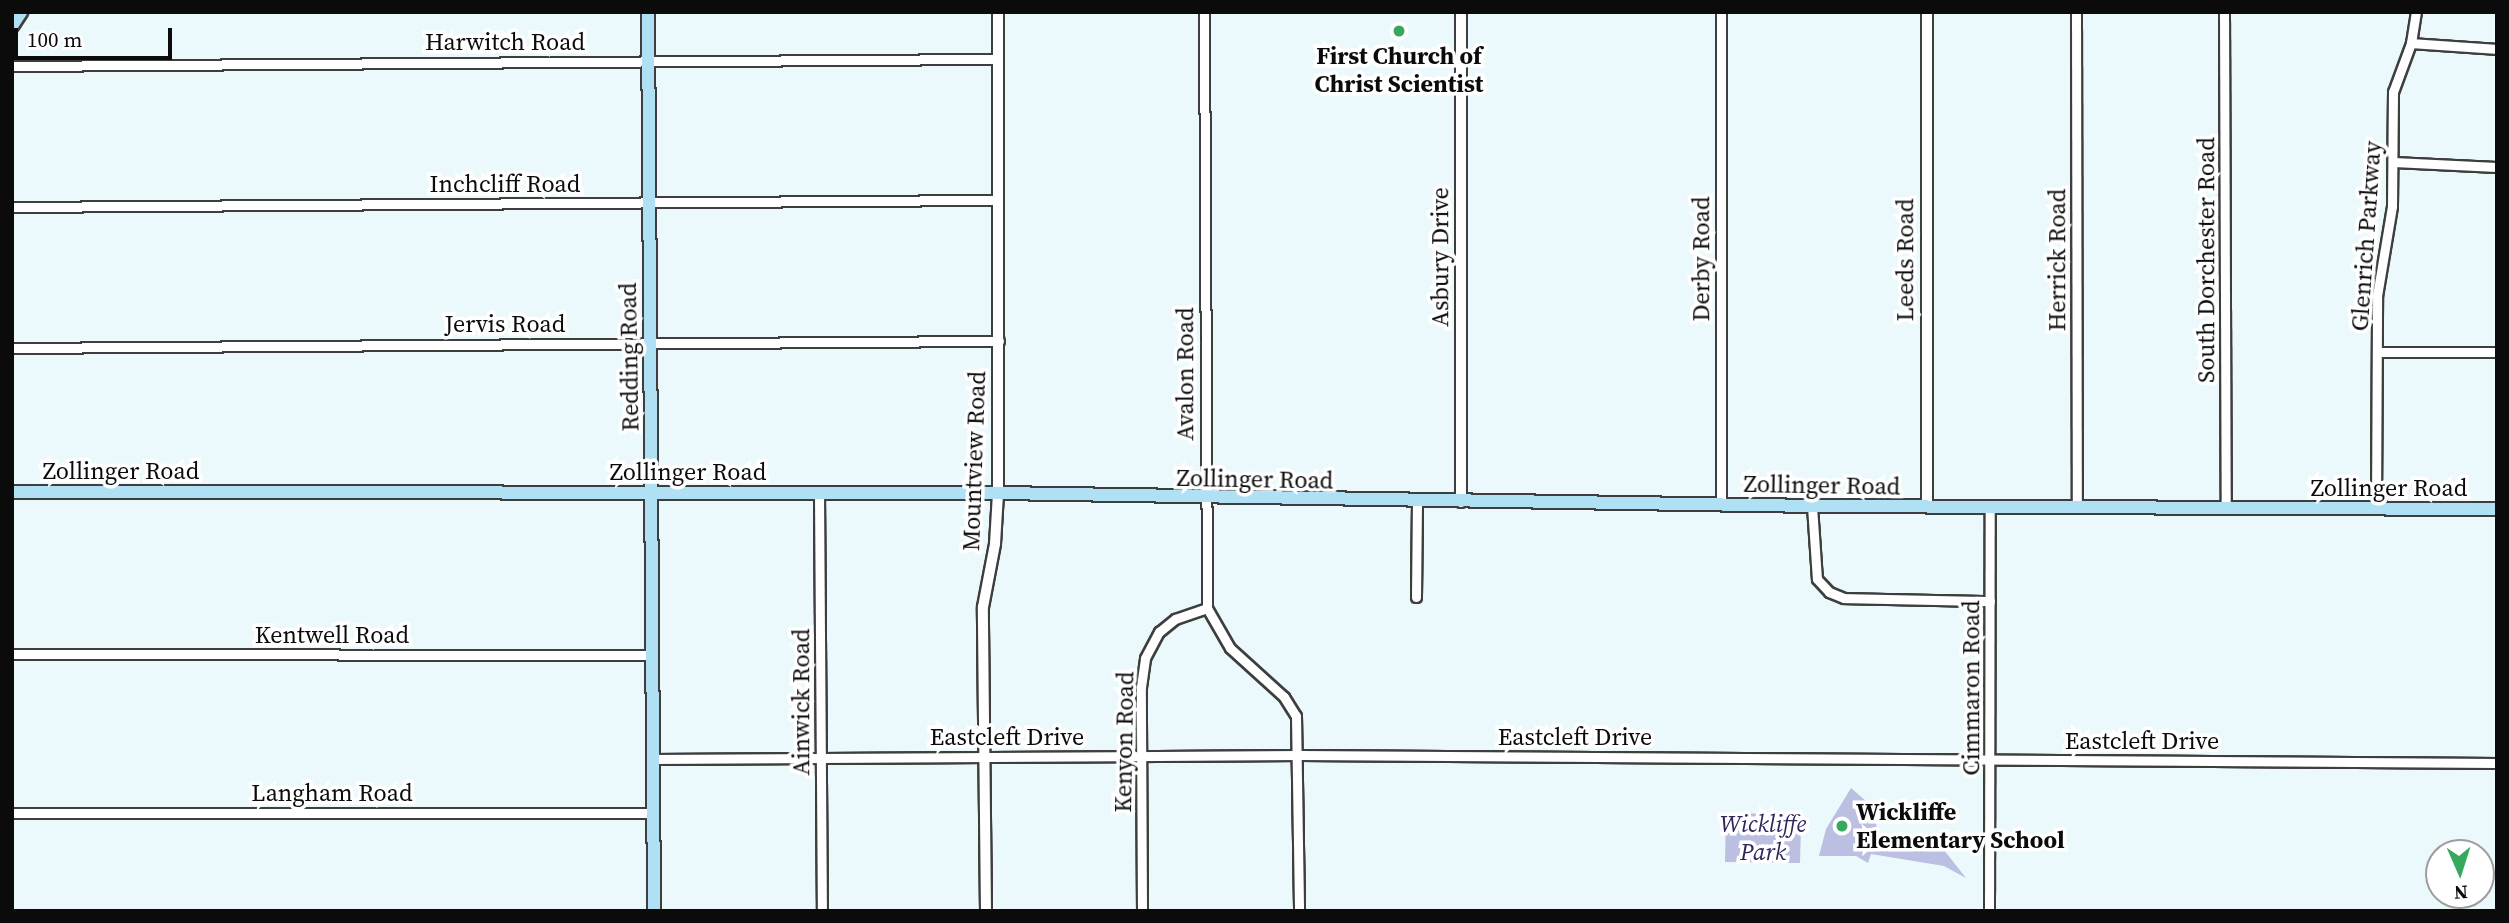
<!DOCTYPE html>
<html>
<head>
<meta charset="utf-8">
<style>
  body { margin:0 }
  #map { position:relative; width:2509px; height:923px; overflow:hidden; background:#ecf9fc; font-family:"Source Serif 4",serif }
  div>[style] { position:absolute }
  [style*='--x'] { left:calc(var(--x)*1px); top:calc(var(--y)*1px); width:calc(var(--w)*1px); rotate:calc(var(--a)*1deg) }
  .green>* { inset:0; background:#bbbfe2 }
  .roads { filter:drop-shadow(2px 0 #3e3e3e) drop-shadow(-2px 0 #3e3e3e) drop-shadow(0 2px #3e3e3e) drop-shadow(0 -2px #3e3e3e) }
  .minor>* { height:9px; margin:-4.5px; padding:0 4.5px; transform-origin:4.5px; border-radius:4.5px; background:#fff }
  .tertiary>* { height:10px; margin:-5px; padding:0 5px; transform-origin:5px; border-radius:5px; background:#fff }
  .secondary>* { height:12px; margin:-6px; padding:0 6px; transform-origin:6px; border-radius:6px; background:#afe0f4 }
  .dots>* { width:19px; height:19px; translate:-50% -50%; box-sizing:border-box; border:4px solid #fff; border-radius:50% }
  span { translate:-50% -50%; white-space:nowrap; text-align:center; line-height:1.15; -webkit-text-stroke:7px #fff; paint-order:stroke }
  .street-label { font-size:24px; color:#0b0b0b }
  .poi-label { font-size:24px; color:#0b0b0b; font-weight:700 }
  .left { translate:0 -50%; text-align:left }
  .park-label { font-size:24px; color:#2f255a; font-style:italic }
  .frame { position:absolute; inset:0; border:14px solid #0b0b0b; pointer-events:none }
  .north { position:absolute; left:2425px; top:839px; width:70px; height:70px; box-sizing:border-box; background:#fff; border:2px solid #9d9d9d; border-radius:50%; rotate:177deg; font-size:19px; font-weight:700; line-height:28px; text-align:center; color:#0b0b0b }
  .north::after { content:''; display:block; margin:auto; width:24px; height:32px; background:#36a95f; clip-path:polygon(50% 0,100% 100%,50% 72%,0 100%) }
  .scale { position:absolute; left:14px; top:28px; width:158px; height:32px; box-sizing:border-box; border:4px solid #0b0b0b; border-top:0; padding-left:9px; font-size:21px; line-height:24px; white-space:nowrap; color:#0b0b0b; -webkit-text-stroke:5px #fff; paint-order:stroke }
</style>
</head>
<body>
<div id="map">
  <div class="green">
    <div style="clip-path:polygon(1851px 788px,1873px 807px,1878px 834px,1924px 837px,1944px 850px,1966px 878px,1944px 866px,1871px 854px,1868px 863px,1856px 856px,1819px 856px,1826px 829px)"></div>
    <div style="clip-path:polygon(1726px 813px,1785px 814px,1801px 825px,1800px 863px,1725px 862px)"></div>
  </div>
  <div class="roads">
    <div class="minor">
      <div style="--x:1204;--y:12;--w:596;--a:89.71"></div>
      <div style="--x:1207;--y:608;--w:46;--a:60.1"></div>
      <div style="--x:1230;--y:648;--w:73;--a:42.2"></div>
      <div style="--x:1284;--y:697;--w:22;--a:58"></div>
      <div style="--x:1296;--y:716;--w:195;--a:89.1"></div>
      <div style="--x:1721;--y:12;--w:493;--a:90"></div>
      <div style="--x:2076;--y:12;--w:495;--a:89.9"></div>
      <div style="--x:2224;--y:12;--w:496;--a:89.8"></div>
      <div style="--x:2411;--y:43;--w:86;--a:4"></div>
      <div style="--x:12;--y:66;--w:986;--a:-0.41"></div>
      <div style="--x:2393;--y:162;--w:104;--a:2.8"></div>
      <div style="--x:12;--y:207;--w:986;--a:-0.41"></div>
      <div style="--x:12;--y:348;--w:987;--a:-0.41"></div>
      <div style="--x:2377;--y:352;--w:120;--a:0"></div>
      <div style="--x:819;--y:493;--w:418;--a:89.6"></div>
      <div style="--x:1812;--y:506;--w:73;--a:86.1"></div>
      <div style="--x:1817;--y:579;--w:18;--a:47"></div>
      <div style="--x:1829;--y:592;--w:16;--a:22"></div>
      <div style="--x:1844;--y:598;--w:146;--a:1.2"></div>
      <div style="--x:2376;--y:509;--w:213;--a:-89.7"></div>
      <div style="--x:2377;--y:296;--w:91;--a:-80.5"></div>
      <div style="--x:2392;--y:206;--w:114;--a:-89.5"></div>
      <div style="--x:2393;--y:92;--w:52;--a:-69.8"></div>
      <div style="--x:2411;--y:43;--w:31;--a:-81"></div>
      <div style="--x:1416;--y:597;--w:95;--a:-89.4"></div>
      <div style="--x:12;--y:654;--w:639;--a:0.09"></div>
      <div style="--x:652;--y:759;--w:648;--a:-0.35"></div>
      <div style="--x:1300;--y:755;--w:1197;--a:0.38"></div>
      <div style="--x:12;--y:813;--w:641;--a:0"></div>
      <div style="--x:1142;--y:911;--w:224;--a:-90.3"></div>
      <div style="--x:1141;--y:687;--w:29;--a:-82"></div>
      <div style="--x:1145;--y:658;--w:30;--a:-62"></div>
      <div style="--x:1159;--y:632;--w:21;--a:-39"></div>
      <div style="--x:1175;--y:619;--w:34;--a:-19"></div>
      <div style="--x:1989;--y:911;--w:404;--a:-89.9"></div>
    </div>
    <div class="tertiary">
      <div style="--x:1461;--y:12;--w:490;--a:90"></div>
      <div style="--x:1927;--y:12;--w:495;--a:90"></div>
      <div style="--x:986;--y:911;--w:304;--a:-90.6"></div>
      <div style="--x:983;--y:607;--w:64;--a:-79.2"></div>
      <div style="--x:995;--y:544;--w:51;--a:-86.6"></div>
      <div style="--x:998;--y:493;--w:481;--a:-90"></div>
    </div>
    <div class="secondary">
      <div style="--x:648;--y:12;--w:899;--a:89.62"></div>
      <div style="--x:12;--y:26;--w:17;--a:-57"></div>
      <div style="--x:12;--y:492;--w:986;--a:0.06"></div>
      <div style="--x:998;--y:493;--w:814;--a:0.91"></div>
      <div style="--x:1812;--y:506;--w:685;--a:0.25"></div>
    </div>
  </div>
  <div class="dots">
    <div style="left:1399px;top:31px;background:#36a95f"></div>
    <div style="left:1842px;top:826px;background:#36a95f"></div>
  </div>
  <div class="street-label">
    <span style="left:505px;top:42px">Harwitch Road</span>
    <span style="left:505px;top:184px">Inchcliff Road</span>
    <span style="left:2366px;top:236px;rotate:-86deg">Glenrich Parkway</span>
    <span style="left:1440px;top:257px;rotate:-90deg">Asbury Drive</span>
    <span style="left:1701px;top:259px;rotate:-90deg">Derby Road</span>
    <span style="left:1905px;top:260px;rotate:-90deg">Leeds Road</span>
    <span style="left:2057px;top:260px;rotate:-90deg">Herrick Road</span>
    <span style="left:2206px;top:260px;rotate:-90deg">South Dorchester Road</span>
    <span style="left:505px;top:324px">Jervis Road</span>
    <span style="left:629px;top:357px;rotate:-91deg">Redding Road</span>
    <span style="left:1185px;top:374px;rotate:-90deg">Avalon Road</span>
    <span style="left:974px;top:461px;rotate:-88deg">Mountview Road</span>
    <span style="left:121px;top:471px">Zollinger Road</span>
    <span style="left:688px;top:472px">Zollinger Road</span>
    <span style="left:1255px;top:479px;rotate:1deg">Zollinger Road</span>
    <span style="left:1822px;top:485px;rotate:1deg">Zollinger Road</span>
    <span style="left:2389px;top:488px">Zollinger Road</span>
    <span style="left:332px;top:635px">Kentwell Road</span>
    <span style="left:1971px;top:688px;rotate:-90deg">Cimmaron Road</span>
    <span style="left:801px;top:702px;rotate:-90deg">Ainwick Road</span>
    <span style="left:1007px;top:737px">Eastcleft Drive</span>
    <span style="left:1575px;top:737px">Eastcleft Drive</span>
    <span style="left:2142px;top:741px">Eastcleft Drive</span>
    <span style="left:1124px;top:742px;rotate:-89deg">Kenyon Road</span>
    <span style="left:332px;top:793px">Langham Road</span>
  </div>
  <div class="poi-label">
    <span style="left:1399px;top:70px">First Church of<br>Christ Scientist</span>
    <span class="left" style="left:1856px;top:826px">Wickliffe<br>Elementary School</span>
  </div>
  <div class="park-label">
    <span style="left:1763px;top:838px">Wickliffe<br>Park</span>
  </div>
  <div class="frame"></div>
  <div class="north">N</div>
  <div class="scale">100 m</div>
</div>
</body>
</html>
